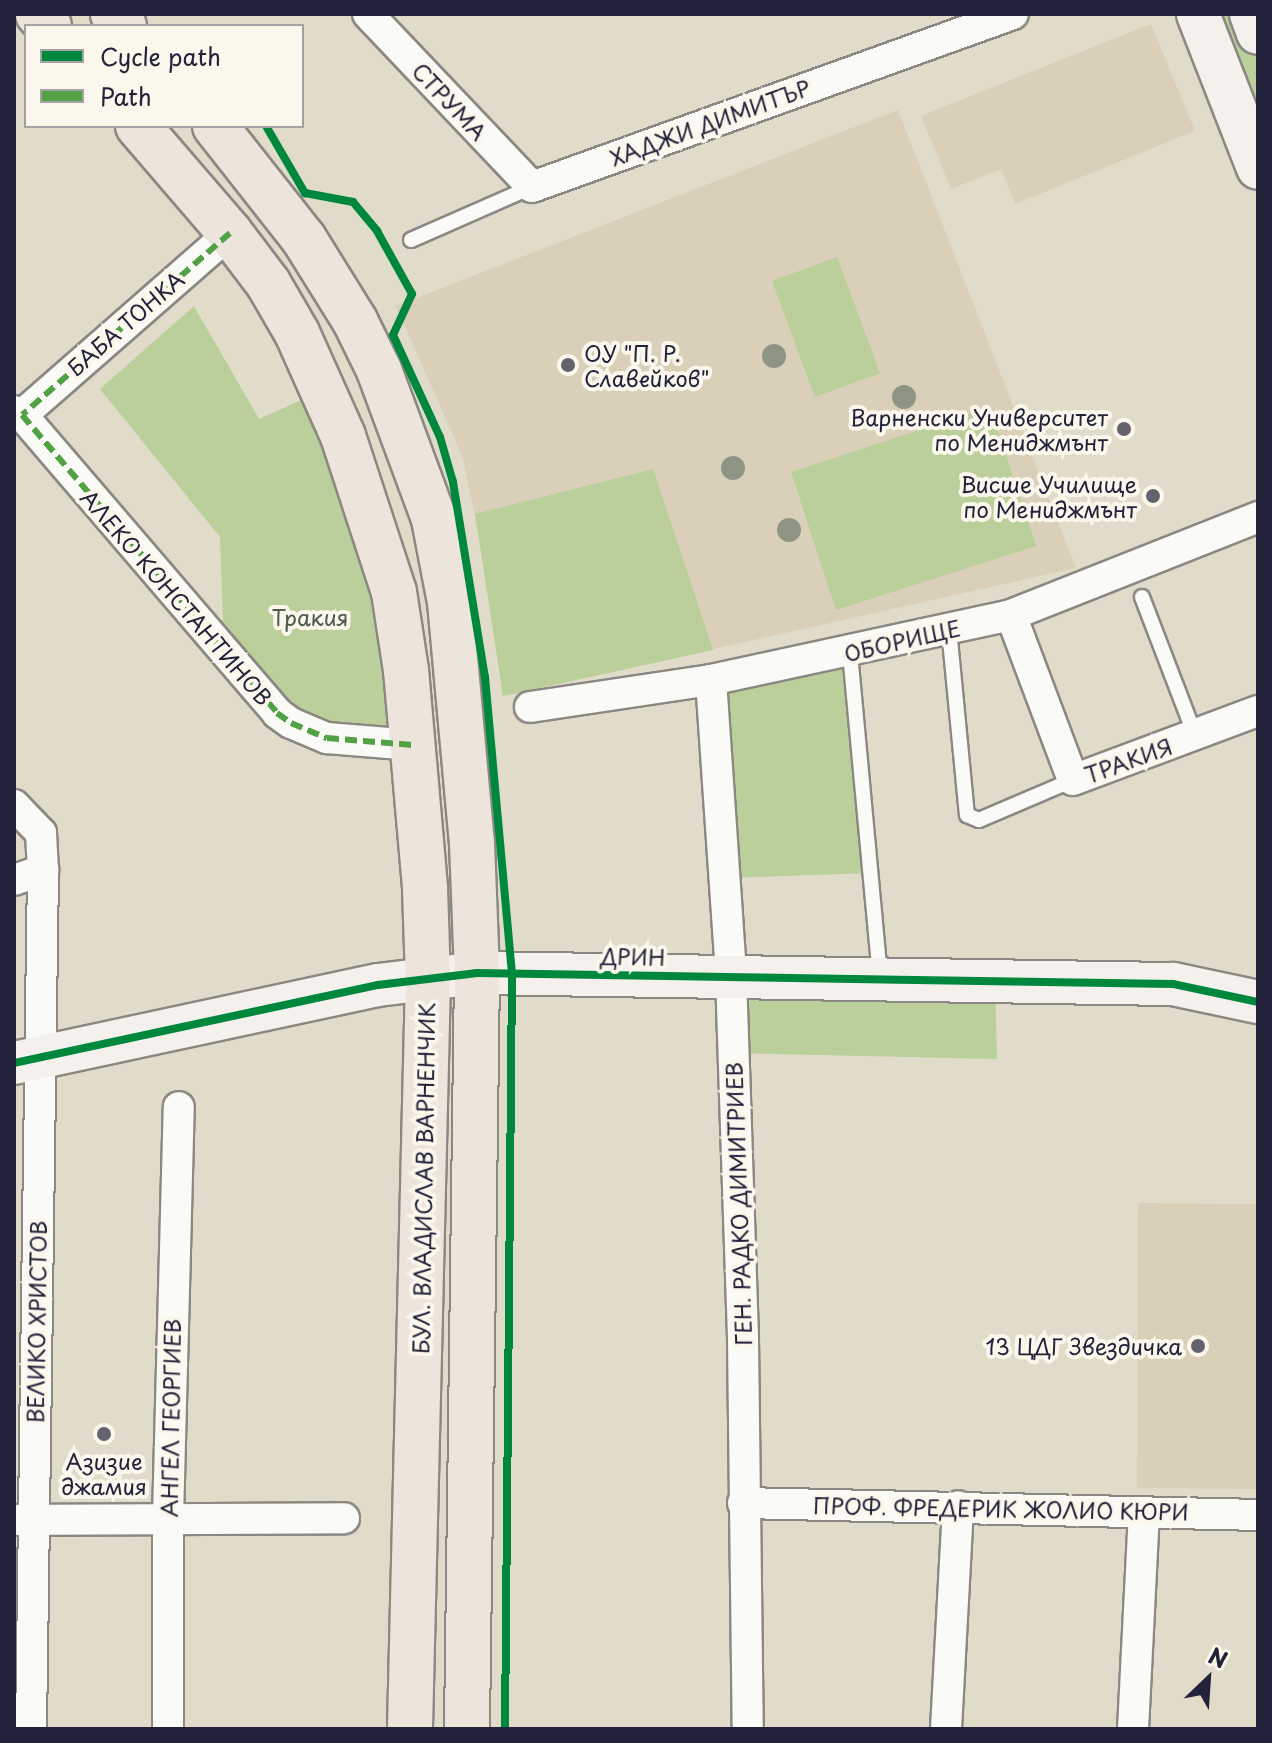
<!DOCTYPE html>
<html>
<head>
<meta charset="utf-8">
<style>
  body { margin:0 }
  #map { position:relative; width:1272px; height:1743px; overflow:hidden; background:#e0dcc9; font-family:"Playpen Sans",sans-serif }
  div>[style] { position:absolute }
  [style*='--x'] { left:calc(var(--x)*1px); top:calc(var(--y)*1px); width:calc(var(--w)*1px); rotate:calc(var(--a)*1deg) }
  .built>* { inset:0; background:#dacfb9 }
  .green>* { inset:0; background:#bacf99 }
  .roads { filter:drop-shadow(2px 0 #8b8883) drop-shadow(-2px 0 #8b8883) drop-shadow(0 2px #8b8883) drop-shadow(0 -2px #8b8883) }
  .lane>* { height:14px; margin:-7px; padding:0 7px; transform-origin:7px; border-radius:7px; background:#fafaf7 }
  .street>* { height:30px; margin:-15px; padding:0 15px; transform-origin:15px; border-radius:15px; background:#fafaf7 }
  .secondary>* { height:42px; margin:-21px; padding:0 21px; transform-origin:21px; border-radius:21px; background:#f4f1ed }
  .primary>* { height:44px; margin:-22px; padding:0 22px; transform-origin:22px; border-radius:22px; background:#ede4dc }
  .quiet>* { height:6px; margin-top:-3px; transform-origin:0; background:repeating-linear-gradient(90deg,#50a245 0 12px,transparent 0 18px) }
  .cycleway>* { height:8px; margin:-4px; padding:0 4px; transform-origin:4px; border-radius:4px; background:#00873e }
  .trees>* { width:24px; height:24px; margin:-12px; border-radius:50%; background:#8f9585 }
  .dots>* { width:22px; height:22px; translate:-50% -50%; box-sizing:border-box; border:4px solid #fbf7ec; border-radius:50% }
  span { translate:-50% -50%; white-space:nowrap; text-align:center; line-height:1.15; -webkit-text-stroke:8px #fbf7ec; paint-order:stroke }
  .street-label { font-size:22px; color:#22223b }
  .poi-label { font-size:22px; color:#22223b }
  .left { translate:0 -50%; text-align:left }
  .right { translate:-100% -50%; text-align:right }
  .park-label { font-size:22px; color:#4c5b4e }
  .frame { position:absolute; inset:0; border:16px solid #22223b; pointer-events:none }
  .legend { position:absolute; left:24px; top:24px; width:280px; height:104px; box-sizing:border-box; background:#fbf7ec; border:2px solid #a4a2a5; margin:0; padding:10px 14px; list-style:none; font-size:24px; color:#22223b }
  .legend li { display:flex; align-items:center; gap:16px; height:40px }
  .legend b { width:40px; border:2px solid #a4a2a5 }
  .north { position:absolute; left:1168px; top:1639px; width:80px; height:80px; -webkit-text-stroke:6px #fbf7ec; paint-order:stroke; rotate:25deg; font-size:22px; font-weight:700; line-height:32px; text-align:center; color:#22223b }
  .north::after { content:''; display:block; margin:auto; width:28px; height:36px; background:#22223b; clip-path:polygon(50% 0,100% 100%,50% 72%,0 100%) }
</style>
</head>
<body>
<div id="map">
  <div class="built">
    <div style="clip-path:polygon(1151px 24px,1195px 131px,1015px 204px,1001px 169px,951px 189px,921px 116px)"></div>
    <div style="clip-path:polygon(898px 110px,1076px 568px,503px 696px,484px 561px,463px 458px,396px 306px)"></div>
    <div style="clip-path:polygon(1138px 1203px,1258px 1204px,1258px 1489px,1137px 1488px)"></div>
  </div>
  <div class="green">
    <div style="clip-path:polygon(1198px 14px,1251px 14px,1258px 31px,1258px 166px)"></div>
    <div style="clip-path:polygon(837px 257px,880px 373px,815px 397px,772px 281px)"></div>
    <div style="clip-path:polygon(194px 306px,259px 419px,324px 390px,413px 745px,327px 738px,209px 633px,223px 619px,220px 537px,100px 389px)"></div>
    <div style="clip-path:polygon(990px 407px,1036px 546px,836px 610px,791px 472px)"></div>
    <div style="clip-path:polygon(653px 469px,713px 650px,503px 696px,475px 514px)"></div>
    <div style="clip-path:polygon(850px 653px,871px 873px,725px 878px,711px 680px)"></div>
    <div style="clip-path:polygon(731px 976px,995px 981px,997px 1059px,733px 1053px)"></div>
  </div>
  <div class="roads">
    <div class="lane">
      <div style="--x:411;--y:240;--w:132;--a:-23.7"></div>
      <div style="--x:1142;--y:597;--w:148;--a:69"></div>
      <div style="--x:949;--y:629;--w:187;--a:84.5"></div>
      <div style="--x:967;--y:815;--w:13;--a:23"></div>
      <div style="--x:979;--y:820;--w:102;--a:-23.1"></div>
      <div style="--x:850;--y:653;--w:322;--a:84.7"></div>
    </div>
    <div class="street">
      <div style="--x:368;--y:14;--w:238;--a:46.5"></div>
      <div style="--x:532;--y:187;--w:511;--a:-19.78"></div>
      <div style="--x:14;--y:411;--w:9;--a:27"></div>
      <div style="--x:22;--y:415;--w:392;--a:49.4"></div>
      <div style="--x:277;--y:713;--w:17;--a:36"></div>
      <div style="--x:291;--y:723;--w:39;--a:23"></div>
      <div style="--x:327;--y:738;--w:86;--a:4.7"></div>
      <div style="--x:22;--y:415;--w:276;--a:-41.2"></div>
      <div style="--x:1011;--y:615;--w:176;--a:69.4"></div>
      <div style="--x:1073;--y:780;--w:197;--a:-20.5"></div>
      <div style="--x:711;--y:680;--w:297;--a:86.1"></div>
      <div style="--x:731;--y:976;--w:364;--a:88.1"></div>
      <div style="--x:743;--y:1340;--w:389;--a:89.3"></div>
      <div style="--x:530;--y:707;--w:183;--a:-8.5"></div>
      <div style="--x:711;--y:680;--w:307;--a:-12.2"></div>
      <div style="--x:1011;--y:615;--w:266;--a:-21.6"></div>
      <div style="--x:14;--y:805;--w:39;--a:46"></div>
      <div style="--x:41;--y:833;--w:37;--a:87"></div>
      <div style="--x:43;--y:870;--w:859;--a:90.8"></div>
      <div style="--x:14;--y:880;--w:31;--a:-19"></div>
      <div style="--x:743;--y:1503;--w:515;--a:1.33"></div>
      <div style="--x:14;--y:1520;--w:330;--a:-0.3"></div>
      <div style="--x:168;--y:1729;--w:211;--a:-90"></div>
      <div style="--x:168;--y:1518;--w:411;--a:-88.5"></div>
      <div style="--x:946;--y:1729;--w:223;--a:-86.9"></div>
      <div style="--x:1133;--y:1729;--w:217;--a:-87.1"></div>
    </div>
    <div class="secondary">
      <div style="--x:1198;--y:14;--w:165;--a:68.7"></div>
      <div style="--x:1251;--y:14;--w:20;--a:70"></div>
      <div style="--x:14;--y:1063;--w:372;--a:-12.1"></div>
      <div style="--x:378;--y:985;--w:100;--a:-6.9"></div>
      <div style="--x:477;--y:973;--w:696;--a:0.91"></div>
      <div style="--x:1173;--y:984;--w:87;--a:12"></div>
    </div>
    <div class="primary">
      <div style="--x:38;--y:14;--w:16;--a:47"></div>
      <div style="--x:113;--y:14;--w:16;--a:47"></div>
      <div style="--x:138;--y:126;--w:141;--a:49.3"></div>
      <div style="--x:230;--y:233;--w:63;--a:52.8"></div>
      <div style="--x:268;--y:283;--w:58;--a:59.9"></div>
      <div style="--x:297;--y:333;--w:113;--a:65.9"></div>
      <div style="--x:343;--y:436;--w:164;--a:71.9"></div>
      <div style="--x:394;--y:592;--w:79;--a:81.3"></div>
      <div style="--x:406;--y:670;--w:220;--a:85"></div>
      <div style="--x:425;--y:889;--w:91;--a:88.1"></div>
      <div style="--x:428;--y:980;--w:749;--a:91.38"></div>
      <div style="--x:215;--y:126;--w:144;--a:51.8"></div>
      <div style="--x:304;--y:239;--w:97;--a:58.1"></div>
      <div style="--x:355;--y:321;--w:55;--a:63.9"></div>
      <div style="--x:379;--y:370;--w:159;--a:69.7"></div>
      <div style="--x:434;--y:519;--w:85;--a:79.1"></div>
      <div style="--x:450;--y:602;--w:242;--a:84.8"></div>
      <div style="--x:472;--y:843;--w:130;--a:87.8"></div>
      <div style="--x:477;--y:973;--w:756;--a:90.76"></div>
    </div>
  </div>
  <div class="quiet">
    <div style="--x:230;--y:233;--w:276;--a:138.8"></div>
    <div style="--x:22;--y:415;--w:392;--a:49.4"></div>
    <div style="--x:277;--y:713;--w:17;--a:36"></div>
    <div style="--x:291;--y:723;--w:39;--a:23"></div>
    <div style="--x:327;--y:738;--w:86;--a:4.7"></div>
  </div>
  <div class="cycleway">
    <div style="--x:266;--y:126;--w:78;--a:59.8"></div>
    <div style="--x:305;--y:193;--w:49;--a:10.6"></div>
    <div style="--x:353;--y:202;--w:38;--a:50"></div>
    <div style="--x:377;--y:231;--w:72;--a:60.9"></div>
    <div style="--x:412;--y:294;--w:45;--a:114.9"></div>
    <div style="--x:393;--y:335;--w:112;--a:65.3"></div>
    <div style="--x:440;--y:437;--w:47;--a:73.9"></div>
    <div style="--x:453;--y:482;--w:198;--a:80.7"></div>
    <div style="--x:485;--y:677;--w:297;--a:84.8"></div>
    <div style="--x:512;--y:973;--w:756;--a:90.53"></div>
    <div style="--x:14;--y:1063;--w:372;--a:-12.1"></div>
    <div style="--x:378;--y:985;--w:100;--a:-6.9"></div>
    <div style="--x:477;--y:973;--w:696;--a:0.91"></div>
    <div style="--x:1173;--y:984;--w:87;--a:12"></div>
  </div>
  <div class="trees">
    <div style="left:774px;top:356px"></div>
    <div style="left:904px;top:397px"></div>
    <div style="left:733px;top:468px"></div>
    <div style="left:789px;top:530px"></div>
  </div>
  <div class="dots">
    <div style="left:568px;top:365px;background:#64636d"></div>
    <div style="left:1124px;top:429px;background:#64636d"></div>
    <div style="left:1153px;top:496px;background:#64636d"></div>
    <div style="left:1198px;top:1346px;background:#64636d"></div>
    <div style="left:104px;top:1434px;background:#64636d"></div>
  </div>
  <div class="street-label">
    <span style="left:450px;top:101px;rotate:47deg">СТРУМА</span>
    <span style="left:710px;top:122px;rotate:-20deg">ХАДЖИ ДИМИТЪР</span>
    <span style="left:125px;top:323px;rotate:-41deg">БАБА ТОНКА</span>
    <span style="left:177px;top:597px;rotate:49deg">АЛЕКО КОНСТАНТИНОВ</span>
    <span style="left:902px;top:640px;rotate:-13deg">ОБОРИЩЕ</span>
    <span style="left:1128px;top:760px;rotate:-20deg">ТРАКИЯ</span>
    <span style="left:633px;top:956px;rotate:1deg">ДРИН</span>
    <span style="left:423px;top:1178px;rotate:-89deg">БУЛ. ВЛАДИСЛАВ ВАРНЕНЧИК</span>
    <span style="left:738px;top:1204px;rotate:-92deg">ГЕН. РАДКО ДИМИТРИЕВ</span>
    <span style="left:36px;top:1322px;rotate:-89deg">ВЕЛИКО ХРИСТОВ</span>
    <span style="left:170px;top:1418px;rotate:-89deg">АНГЕЛ ГЕОРГИЕВ</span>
    <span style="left:1001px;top:1508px;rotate:1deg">ПРОФ. ФРЕДЕРИК ЖОЛИО КЮРИ</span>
  </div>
  <div class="poi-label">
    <span class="left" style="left:584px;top:365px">ОУ "П. Р.<br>Славейков"</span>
    <span class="right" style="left:1108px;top:429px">Варненски Университет<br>по Мениджмънт</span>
    <span class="right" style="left:1137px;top:496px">Висше Училище<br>по Мениджмънт</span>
    <span class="right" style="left:1182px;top:1346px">13 ЦДГ Звездичка</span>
    <span style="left:104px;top:1473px">Азизие<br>джамия</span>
  </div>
  <div class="park-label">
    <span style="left:310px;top:617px">Тракия</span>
  </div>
  <div class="frame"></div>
  <ul class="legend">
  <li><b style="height:10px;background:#00873e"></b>Cycle path</li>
  <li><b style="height:10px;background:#50a245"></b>Path</li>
  </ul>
  <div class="north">N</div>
</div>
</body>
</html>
